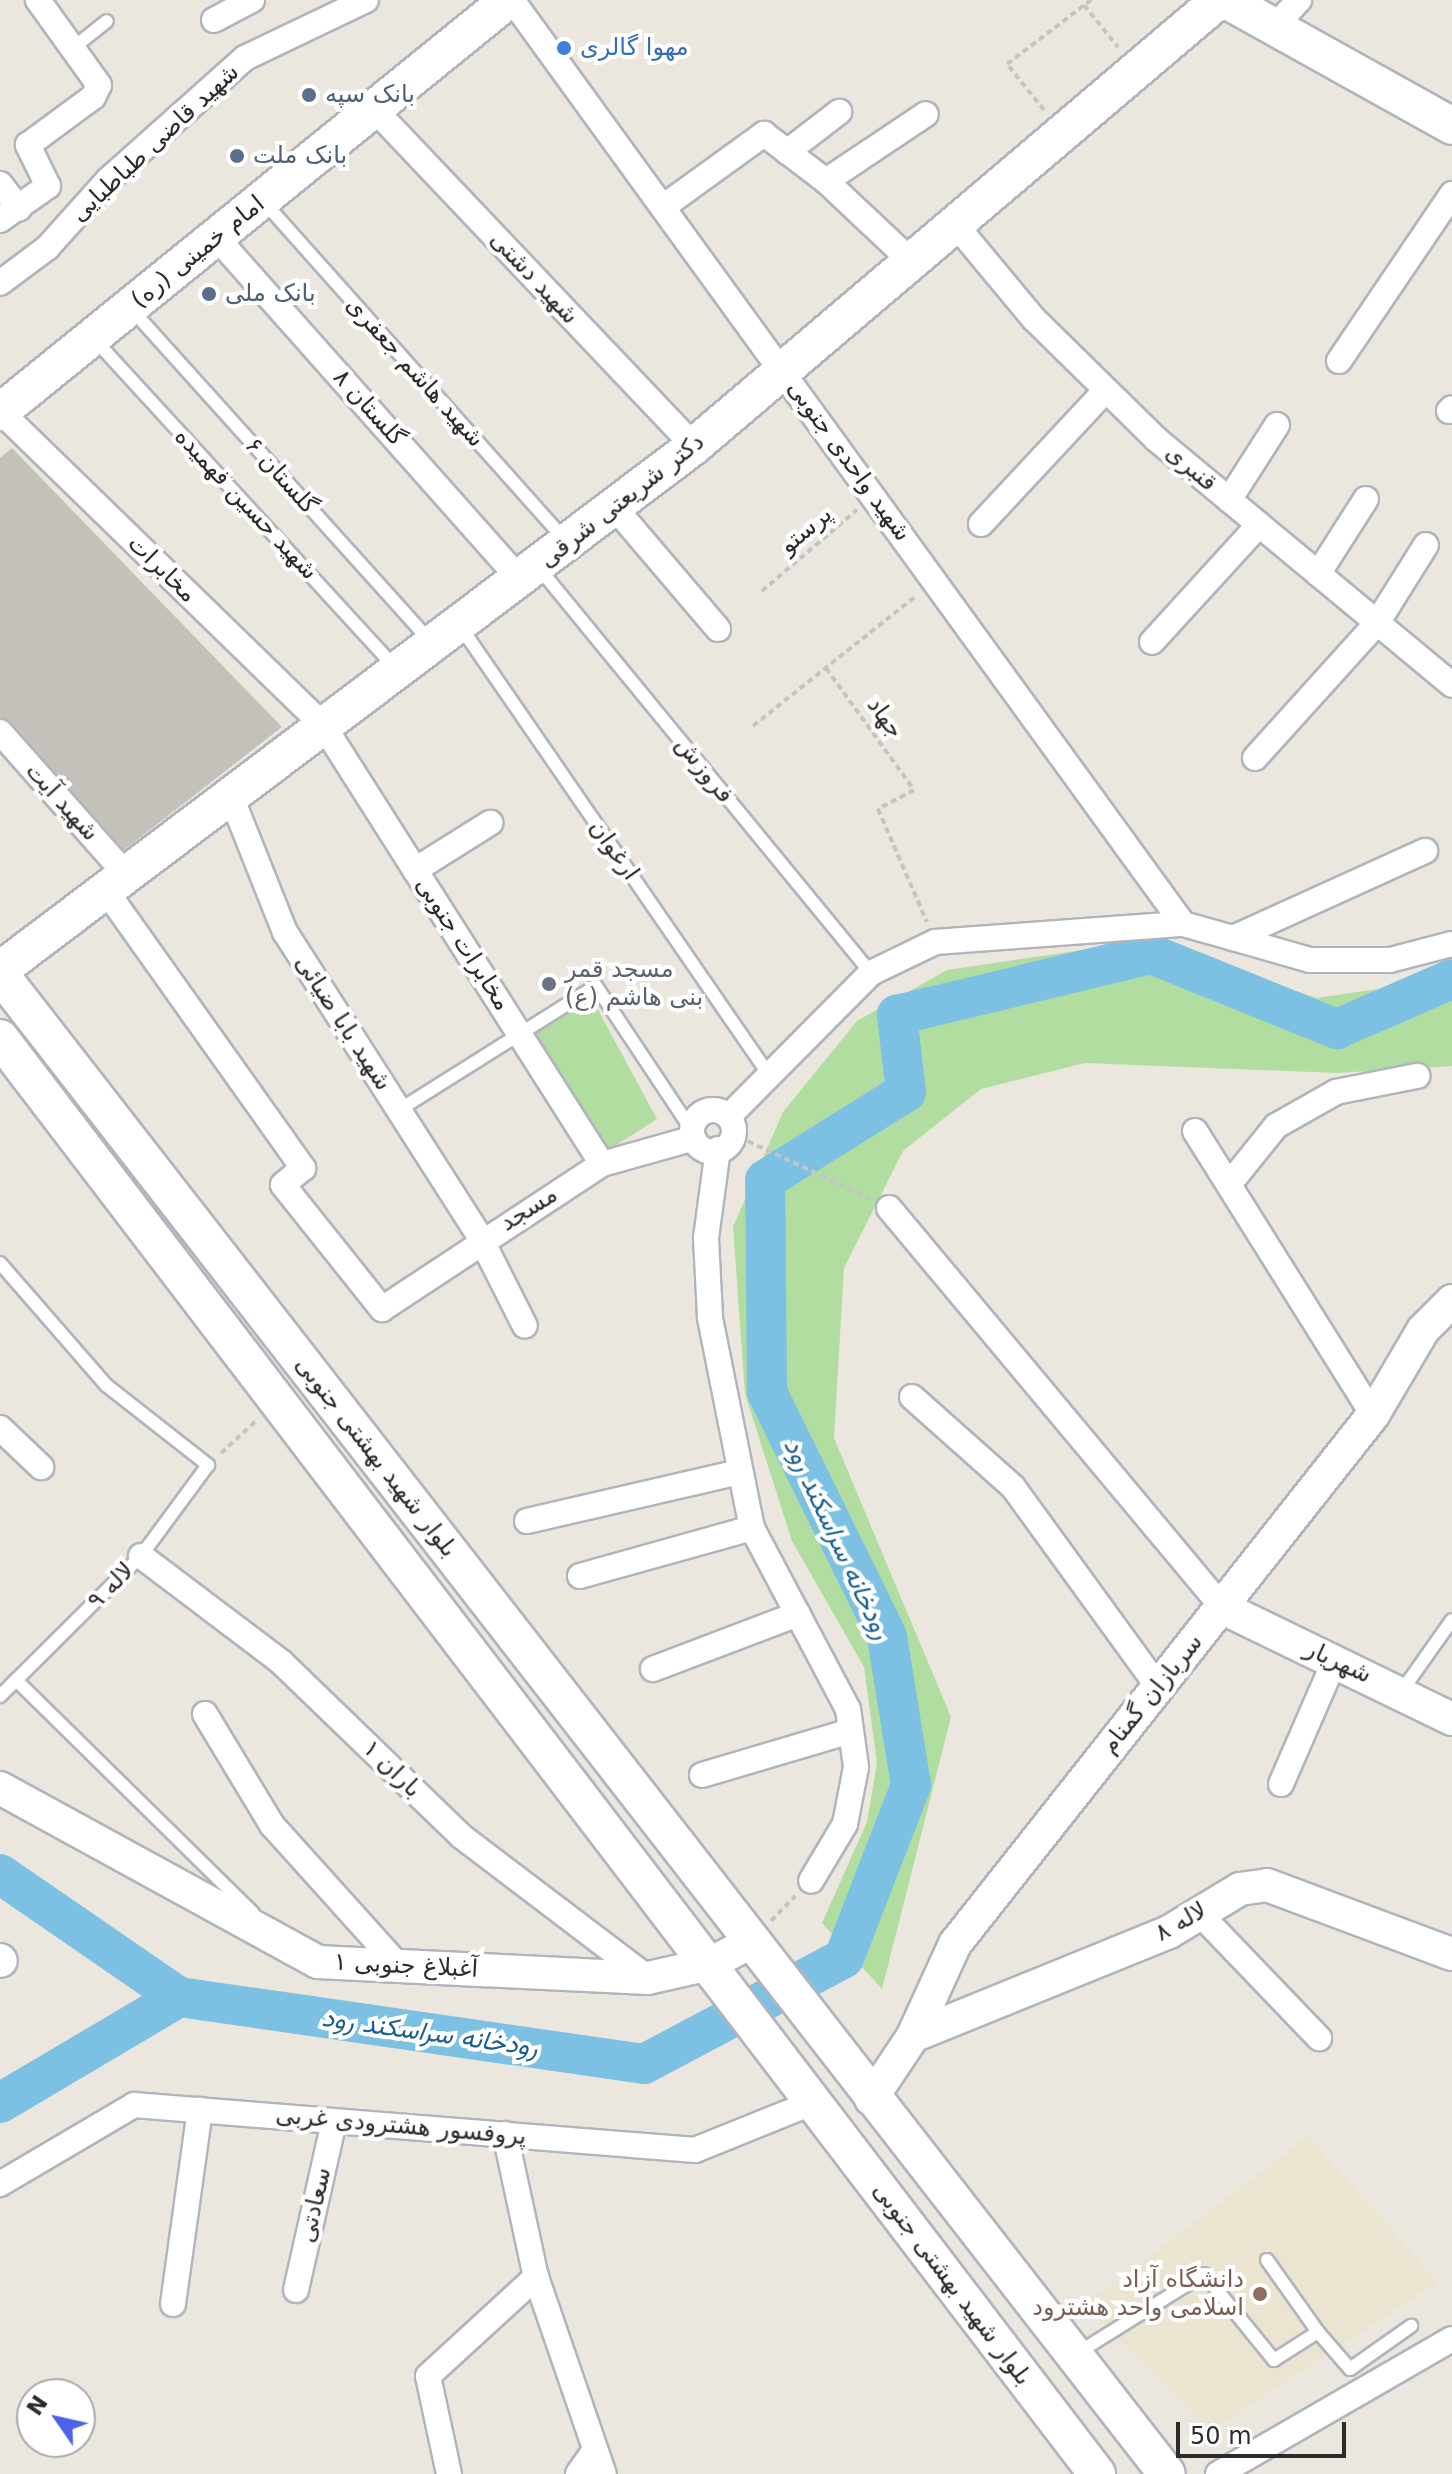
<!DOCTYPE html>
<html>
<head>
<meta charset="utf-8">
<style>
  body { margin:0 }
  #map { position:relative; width:1452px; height:2474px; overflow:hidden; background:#ebe7df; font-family:"DejaVu Sans",Vazirmatn,sans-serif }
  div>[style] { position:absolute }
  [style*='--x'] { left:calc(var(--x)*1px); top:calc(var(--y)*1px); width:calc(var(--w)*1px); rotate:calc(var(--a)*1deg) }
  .education>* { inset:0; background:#ebe4d0 }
  .green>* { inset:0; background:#b1dda0 }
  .river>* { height:40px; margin:-20px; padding:0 20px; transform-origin:20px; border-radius:20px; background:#7cc1e3 }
  .building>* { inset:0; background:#c4c1ba }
  .path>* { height:4px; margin-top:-2px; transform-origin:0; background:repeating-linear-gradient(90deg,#c4c4c4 0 6px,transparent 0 10px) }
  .roads { filter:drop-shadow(2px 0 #b2b4bd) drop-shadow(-2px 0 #b2b4bd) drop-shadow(0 2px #b2b4bd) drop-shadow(0 -2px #b2b4bd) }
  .service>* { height:12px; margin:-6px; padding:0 6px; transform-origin:6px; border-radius:6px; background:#fff }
  .minor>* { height:24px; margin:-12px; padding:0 12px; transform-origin:12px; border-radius:12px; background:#fff }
  .minor>.ring { margin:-12px; padding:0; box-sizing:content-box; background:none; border:24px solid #fff; border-radius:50% }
  .tertiary>* { height:32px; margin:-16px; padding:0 16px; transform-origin:16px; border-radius:16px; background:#fff }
  .secondary>* { height:36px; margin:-18px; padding:0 18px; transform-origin:18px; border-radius:18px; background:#fff }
  .dots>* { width:22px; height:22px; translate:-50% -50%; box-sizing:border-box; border:4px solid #fff; border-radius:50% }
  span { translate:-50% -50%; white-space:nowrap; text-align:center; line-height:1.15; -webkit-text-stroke:8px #fff; paint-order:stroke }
  .shop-label { font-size:24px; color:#366cbe }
  .left { translate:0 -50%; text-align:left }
  .service-label { font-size:24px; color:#4e5e75 }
  .street-label { font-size:24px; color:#2b2b2b }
  .worship-label { font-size:24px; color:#5b616d }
  .education-label { font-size:24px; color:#785e54 }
  .right { translate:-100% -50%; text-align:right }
  .water-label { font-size:26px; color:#1a5f90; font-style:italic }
  .north { position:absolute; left:16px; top:2378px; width:80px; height:80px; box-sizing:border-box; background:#fff; border:2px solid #aaa; border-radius:50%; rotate:304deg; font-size:22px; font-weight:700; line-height:32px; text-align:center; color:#2b2b2b }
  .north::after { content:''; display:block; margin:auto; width:28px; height:36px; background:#4e61e9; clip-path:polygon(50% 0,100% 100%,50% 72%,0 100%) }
  .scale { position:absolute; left:1176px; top:2422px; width:170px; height:36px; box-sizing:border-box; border:4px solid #2b2b2b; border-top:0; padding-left:10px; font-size:24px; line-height:28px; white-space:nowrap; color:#2b2b2b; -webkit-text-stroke:6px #fff; paint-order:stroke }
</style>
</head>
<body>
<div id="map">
  <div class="education">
    <div style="clip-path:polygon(1308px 2136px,1438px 2282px,1212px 2430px,1084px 2306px)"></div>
  </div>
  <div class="green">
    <div style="clip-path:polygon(1143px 941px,1317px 998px,1405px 985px,1452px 966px,1452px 1066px,1337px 1073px,1085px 1063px,981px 1089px,903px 1151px,844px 1268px,834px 1438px,951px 1717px,882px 1989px,822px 1923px,867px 1822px,877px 1763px,864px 1667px,792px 1541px,745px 1394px,733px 1227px,783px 1112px,857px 1021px,947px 970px)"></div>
    <div style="clip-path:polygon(591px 997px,657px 1119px,604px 1153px,530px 1032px)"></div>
  </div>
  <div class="river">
    <div style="--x:0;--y:1874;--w:217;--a:34.5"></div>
    <div style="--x:0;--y:2103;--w:208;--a:-30.6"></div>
    <div style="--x:179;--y:1997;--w:470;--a:8.2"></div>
    <div style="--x:644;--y:2064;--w:226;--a:-27.9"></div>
    <div style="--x:844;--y:1958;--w:186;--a:-68.8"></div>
    <div style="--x:911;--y:1785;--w:151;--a:-99.2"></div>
    <div style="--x:887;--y:1636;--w:272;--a:-116.2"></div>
    <div style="--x:767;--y:1392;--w:212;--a:-90.5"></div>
    <div style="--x:765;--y:1180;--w:166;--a:-32"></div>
    <div style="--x:906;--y:1092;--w:78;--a:-96.7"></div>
    <div style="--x:897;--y:1015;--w:261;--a:-13.5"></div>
    <div style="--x:1151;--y:954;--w:201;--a:22"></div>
    <div style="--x:1337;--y:1029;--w:125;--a:-23.5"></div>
  </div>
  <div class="building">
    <div style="clip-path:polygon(12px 448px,282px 727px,124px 850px,11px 722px,0 717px,0 458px)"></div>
  </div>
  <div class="path">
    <div style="--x:1084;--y:5;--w:54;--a:51"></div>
    <div style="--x:1044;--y:110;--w:59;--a:-128.8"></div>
    <div style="--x:1007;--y:64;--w:106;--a:-37.3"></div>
    <div style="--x:762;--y:591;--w:125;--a:-40.5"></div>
    <div style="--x:826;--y:668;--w:150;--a:54.2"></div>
    <div style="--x:914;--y:790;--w:41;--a:152.2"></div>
    <div style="--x:878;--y:809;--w:123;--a:66.6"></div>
    <div style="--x:753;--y:726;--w:210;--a:-38.6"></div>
    <div style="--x:739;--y:1137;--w:144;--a:25.1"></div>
    <div style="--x:221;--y:1453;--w:47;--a:-42.4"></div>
    <div style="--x:771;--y:1921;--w:35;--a:-46"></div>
  </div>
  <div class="roads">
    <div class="service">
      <div style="--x:73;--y:48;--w:43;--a:-38.5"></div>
      <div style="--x:264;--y:202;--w:454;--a:48.3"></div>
      <div style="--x:133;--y:311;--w:445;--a:48"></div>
      <div style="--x:95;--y:340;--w:445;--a:47.5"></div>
      <div style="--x:538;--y:567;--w:525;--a:50.64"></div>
      <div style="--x:460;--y:626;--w:545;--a:55.46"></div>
      <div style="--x:399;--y:1110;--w:233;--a:-32.2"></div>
      <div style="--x:596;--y:986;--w:172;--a:56.4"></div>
      <div style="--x:0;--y:1263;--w:162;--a:49"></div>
      <div style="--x:106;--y:1385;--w:130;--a:38.1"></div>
      <div style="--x:208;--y:1465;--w:113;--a:126.4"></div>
      <div style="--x:141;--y:1556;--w:199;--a:135.2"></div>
      <div style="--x:16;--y:1680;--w:332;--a:44.5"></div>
      <div style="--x:1401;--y:1692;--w:88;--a:-54.7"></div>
      <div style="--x:1267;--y:2260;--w:88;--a:54.7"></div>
      <div style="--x:1076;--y:2354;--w:151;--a:-32"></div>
      <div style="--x:1204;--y:2274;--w:111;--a:50.9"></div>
      <div style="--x:1274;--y:2360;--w:52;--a:-32.5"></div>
      <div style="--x:1318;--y:2332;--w:49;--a:49.1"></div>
      <div style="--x:1350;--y:2369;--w:75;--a:-35.2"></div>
    </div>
    <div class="minor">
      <div style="--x:512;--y:0;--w:1142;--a:54.01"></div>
      <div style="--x:214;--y:20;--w:43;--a:-27.8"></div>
      <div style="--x:1274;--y:27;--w:37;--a:-47"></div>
      <div style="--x:374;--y:109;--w:465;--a:46.5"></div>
      <div style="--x:787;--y:152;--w:66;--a:-37.6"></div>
      <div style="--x:826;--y:181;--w:120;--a:-33.8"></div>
      <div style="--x:0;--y:184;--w:31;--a:52"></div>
      <div style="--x:663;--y:207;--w:125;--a:-35.9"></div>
      <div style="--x:764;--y:134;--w:78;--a:37.2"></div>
      <div style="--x:826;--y:181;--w:118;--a:43.3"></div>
      <div style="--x:0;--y:220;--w:59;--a:-35.3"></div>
      <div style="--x:48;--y:186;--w:46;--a:-116"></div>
      <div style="--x:28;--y:145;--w:81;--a:-36.4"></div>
      <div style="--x:93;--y:97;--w:13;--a:-63"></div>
      <div style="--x:99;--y:85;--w:105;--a:-125.7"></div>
      <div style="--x:955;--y:224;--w:124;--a:50.3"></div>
      <div style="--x:1034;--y:319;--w:171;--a:44.5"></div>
      <div style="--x:1156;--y:439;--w:385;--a:39.7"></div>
      <div style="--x:216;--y:237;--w:458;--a:48.4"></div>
      <div style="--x:0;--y:283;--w:59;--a:-36.7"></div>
      <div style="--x:47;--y:248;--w:91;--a:-48.1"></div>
      <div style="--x:108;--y:180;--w:183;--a:-41.7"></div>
      <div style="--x:245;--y:58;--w:134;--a:-25.6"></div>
      <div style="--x:1339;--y:361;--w:202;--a:-55.9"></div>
      <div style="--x:0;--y:411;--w:450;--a:44.2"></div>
      <div style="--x:323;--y:725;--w:520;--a:57.56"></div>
      <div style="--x:1449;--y:411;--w:4;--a:-45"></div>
      <div style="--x:1229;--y:500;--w:89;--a:-57.4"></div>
      <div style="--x:615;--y:508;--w:159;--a:49.6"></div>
      <div style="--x:981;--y:524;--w:183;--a:-47"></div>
      <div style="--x:1318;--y:574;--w:89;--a:-57.4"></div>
      <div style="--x:1152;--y:642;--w:159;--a:-47.6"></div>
      <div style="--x:0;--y:732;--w:187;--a:48.5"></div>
      <div style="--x:1255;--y:758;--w:182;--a:-47.9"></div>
      <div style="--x:1377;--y:623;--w:92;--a:-57.9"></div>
      <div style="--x:230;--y:794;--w:149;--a:68.3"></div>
      <div style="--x:285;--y:932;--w:364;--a:57.4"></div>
      <div style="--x:481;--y:1239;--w:97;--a:63.2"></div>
      <div style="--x:415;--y:870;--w:89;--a:-32.1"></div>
      <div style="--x:104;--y:888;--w:344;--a:54.6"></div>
      <div style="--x:303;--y:1168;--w:26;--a:140"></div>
      <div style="--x:283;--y:1185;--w:159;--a:51.4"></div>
      <div style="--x:382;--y:1309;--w:263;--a:-33.4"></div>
      <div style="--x:602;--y:1164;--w:92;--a:-15.7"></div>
      <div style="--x:1233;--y:938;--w:80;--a:15.9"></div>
      <div style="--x:1310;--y:960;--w:80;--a:0"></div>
      <div style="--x:1390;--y:960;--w:64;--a:-14.5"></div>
      <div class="ring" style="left:692px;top:1110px;width:18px;height:18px"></div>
      <div style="--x:730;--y:1115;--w:200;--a:-45.2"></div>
      <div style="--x:871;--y:973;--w:71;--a:-25.8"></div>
      <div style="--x:935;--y:942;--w:249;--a:-4.2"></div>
      <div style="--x:1183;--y:924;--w:52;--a:15.6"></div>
      <div style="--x:1233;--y:938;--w:211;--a:-24.4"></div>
      <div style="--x:1195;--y:1131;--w:335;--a:57.9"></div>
      <div style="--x:718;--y:1149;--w:90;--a:97.7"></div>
      <div style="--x:706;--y:1238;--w:80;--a:87.1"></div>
      <div style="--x:710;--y:1318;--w:214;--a:78.7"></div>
      <div style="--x:752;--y:1528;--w:205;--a:62.1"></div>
      <div style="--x:848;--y:1709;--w:59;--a:82.1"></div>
      <div style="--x:856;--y:1767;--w:58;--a:100.9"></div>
      <div style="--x:845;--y:1824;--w:66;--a:120.8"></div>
      <div style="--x:1231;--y:1182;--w:72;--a:-51.2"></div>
      <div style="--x:1276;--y:1126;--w:69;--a:-29.5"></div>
      <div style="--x:1336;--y:1092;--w:83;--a:-11.2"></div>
      <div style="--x:889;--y:1208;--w:521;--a:50.14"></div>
      <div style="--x:912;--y:1397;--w:135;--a:41.7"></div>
      <div style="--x:1013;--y:1487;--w:245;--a:54"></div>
      <div style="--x:0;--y:1428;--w:57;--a:43.6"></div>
      <div style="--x:527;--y:1521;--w:219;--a:-13"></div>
      <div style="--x:141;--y:1556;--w:176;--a:37.1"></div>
      <div style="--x:281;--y:1662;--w:250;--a:44"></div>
      <div style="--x:461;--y:1836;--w:235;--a:37.2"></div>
      <div style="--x:580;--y:1576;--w:179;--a:-15.6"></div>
      <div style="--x:653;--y:1669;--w:155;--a:-20.8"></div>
      <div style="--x:205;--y:1714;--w:130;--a:58.9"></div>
      <div style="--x:272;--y:1825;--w:190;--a:48"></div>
      <div style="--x:702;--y:1775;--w:155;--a:-16.5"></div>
      <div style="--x:1281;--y:1784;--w:135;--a:-66.5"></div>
      <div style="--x:1198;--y:1912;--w:175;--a:46.2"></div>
      <div style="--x:505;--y:2134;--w:146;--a:77.8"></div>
      <div style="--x:536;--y:2277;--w:208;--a:71"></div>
      <div style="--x:0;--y:2184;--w:156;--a:-30.5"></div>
      <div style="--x:134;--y:2105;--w:563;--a:4.59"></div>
      <div style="--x:695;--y:2150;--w:128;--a:-22"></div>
      <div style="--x:296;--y:2290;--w:173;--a:-77.3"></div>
      <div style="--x:173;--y:2304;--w:196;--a:-82.1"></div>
      <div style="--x:449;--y:2474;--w:100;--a:-102.1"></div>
      <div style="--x:428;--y:2376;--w:147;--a:-42.5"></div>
      <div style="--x:578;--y:2474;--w:29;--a:-55"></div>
      <div style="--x:1218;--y:2474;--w:270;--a:-30"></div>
    </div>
    <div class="tertiary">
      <div style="--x:1223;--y:1608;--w:254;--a:25.9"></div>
      <div style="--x:0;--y:1788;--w:362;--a:28.7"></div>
      <div style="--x:318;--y:1962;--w:330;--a:2.8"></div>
      <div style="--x:648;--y:1978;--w:64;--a:-12.7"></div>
      <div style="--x:710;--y:1964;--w:44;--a:-28.3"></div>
      <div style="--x:0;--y:1960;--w:1;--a:45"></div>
      <div style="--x:913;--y:2036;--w:276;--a:-22.1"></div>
      <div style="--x:1169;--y:1932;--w:83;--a:-31.2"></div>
      <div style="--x:1240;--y:1889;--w:27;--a:-8"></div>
      <div style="--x:1267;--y:1885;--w:197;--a:20.5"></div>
      <div style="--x:871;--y:2099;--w:76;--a:-56.3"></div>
      <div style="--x:913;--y:2036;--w:101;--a:-65.5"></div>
      <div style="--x:955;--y:1944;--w:674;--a:-51.69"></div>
      <div style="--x:1373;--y:1415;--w:99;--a:-59.5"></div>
      <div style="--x:1423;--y:1330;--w:41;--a:-45"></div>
    </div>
    <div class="secondary">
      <div style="--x:1226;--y:0;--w:259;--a:29.1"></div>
      <div style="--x:0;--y:412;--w:654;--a:-39.04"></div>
      <div style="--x:0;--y:970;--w:870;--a:-37.05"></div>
      <div style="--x:694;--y:446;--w:689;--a:-40.35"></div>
      <div style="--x:0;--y:974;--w:1900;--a:52.12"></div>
      <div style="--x:0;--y:1038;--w:1807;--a:52.62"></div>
    </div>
  </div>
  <div class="dots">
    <div style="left:564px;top:48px;background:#3f7fe0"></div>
    <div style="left:309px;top:95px;background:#5c6f8a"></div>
    <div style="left:237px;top:156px;background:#5c6f8a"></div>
    <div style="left:209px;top:294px;background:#5c6f8a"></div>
    <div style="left:549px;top:984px;background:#6b7280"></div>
    <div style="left:1260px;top:2294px;background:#8d6e63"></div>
  </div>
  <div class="shop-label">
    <span class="left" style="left:580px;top:48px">مهوا گالری</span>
  </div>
  <div class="service-label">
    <span class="left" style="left:325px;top:95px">بانک سپه</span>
    <span class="left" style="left:253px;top:156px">بانک ملت</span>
    <span class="left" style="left:225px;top:294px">بانک ملی</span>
  </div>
  <div class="street-label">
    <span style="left:155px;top:143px;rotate:-43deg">شهید قاضی طباطبایی</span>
    <span style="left:198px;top:252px;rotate:-39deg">امام خمینی (ره)</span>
    <span style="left:534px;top:278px;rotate:47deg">شهید دشتی</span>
    <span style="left:415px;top:372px;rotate:48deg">شهيد هاشم جعفری</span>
    <span style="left:369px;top:408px;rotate:48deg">گلستان ۸</span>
    <span style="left:849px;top:461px;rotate:54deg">شهید واحدی جنوبی</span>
    <span style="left:1191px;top:468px;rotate:40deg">قنبری</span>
    <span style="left:281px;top:476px;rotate:48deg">گلستان ۶</span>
    <span style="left:622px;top:501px;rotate:-38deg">دکتر شریعتی شرقی</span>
    <span style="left:246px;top:504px;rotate:47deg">شهيد حسین فهمیده</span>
    <span style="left:806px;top:530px;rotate:-40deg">پرستو</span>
    <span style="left:162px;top:569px;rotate:44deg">مخابرات</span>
    <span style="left:885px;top:718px;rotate:54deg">جهاد</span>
    <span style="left:704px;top:770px;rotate:51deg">فروزش</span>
    <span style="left:62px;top:802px;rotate:48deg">شهید آیت</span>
    <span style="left:614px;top:850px;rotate:55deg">ارغوان</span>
    <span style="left:463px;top:944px;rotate:57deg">مخابرات جنوبی</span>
    <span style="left:343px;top:1023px;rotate:57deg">شهيد بابا ضيائی</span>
    <span style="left:529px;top:1209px;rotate:-32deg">مسجد</span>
    <span style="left:376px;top:1457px;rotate:52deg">بلوار شهید بهشتی جنوبی</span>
    <span style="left:111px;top:1586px;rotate:-45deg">لاله ۹</span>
    <span style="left:1338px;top:1662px;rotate:25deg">شهریار</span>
    <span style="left:1152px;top:1694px;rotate:-51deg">سربازان گمنام</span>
    <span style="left:392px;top:1769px;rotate:44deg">باران ۱</span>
    <span style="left:1181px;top:1922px;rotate:-29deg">لاله ۸</span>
    <span style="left:406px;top:1966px;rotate:3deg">آغبلاغ جنوبی ۱</span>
    <span style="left:401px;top:2126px;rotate:5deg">پروفسور هشترودی غربی</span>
    <span style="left:315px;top:2205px;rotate:-77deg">سعادتی</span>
    <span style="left:952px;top:2284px;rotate:53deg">بلوار شهید بهشتی جنوبی</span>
  </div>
  <div class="worship-label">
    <span class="left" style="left:565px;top:984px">مسجد قمر<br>بنی هاشم (ع)</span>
  </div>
  <div class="education-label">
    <span class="right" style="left:1244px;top:2294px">دانشگاه آزاد<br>اسلامی واحد هشترود</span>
  </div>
  <div class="water-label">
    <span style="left:837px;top:1539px;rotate:65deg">رودخانه سراسکند رود</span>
    <span style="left:430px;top:2033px;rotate:8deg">رودخانه سراسکند رود</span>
  </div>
  <div class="north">N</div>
  <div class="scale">50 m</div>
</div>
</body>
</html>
